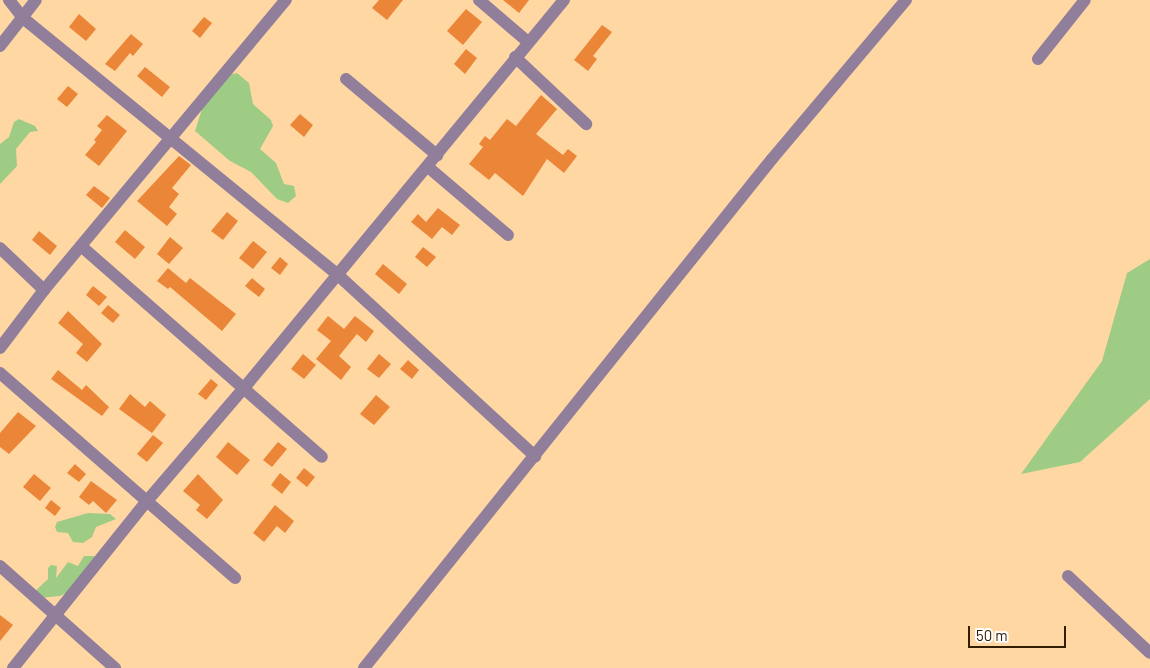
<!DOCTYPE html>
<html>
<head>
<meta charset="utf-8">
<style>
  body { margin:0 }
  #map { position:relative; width:1150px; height:668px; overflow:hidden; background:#ffd7a3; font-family:Barlow,sans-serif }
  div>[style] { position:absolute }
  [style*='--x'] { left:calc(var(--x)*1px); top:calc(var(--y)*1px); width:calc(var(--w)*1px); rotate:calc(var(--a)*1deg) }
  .green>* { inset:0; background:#9fcc84 }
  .building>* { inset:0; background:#eb8638 }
  .minor>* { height:12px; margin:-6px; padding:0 6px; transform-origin:6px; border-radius:6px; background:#907e9a }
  span { translate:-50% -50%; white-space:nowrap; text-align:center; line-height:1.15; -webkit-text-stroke:5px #fff; paint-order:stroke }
  .scale { position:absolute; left:968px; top:626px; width:98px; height:22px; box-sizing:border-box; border:2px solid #311e03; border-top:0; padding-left:6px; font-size:15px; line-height:18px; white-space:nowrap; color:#311e03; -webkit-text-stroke:4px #fff; paint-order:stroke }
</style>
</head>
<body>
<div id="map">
  <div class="green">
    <div style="clip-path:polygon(237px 73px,249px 83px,253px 104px,271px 120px,273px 126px,260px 149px,276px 163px,284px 184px,294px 186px,296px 196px,288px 203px,277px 199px,251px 172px,230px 161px,195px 131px,202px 109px,228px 75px)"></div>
    <div style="clip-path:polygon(19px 119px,35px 126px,38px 131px,30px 132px,16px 149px,17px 166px,0 184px,0 144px,9px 137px,14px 122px)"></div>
    <div style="clip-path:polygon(1150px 259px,1150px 399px,1080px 462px,1021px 474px,1102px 361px,1127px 273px)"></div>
    <div style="clip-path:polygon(88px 513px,110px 514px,116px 519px,96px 527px,92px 537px,83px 543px,73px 542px,68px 533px,57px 532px,55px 527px,57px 522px)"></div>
    <div style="clip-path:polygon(84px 556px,95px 556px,70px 591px,60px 596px,39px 598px,33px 593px,48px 579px,48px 568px,51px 565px,57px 566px,56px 578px,68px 562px,78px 566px)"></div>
  </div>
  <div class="building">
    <div style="clip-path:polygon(379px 0,403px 0,387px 20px,372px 8px)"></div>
    <div style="clip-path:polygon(503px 0,529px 0,519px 13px)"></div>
    <div style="clip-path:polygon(466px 9px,482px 22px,463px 45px,447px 31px)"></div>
    <div style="clip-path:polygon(79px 14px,96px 29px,86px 41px,69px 27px)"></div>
    <div style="clip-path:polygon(204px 17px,212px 23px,200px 38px,192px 31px)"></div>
    <div style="clip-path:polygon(602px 25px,612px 32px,593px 56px,597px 59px,588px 71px,574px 60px)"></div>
    <div style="clip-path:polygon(131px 34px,143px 44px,133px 56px,130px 53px,115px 71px,105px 64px)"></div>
    <div style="clip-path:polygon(466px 49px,477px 58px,465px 74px,454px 64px)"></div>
    <div style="clip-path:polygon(145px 67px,170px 87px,162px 97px,137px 76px)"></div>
    <div style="clip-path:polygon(68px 86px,78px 94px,67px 107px,57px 99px)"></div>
    <div style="clip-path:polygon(541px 95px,557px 109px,536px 134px,563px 155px,568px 149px,577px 156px,564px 173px,547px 159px,523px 196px,495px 173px,489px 180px,469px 164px,483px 147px,479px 144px,485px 136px,490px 140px,507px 119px,516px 126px)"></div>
    <div style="clip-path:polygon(300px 114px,313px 125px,304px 137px,290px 125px)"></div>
    <div style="clip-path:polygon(107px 115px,127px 131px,99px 166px,85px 155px,96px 142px,94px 140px,102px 130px,97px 126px)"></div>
    <div style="clip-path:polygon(179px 156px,191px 165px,172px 188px,179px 194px,169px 207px,177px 214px,167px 226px,137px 201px)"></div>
    <div style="clip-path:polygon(94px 186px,110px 198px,102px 208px,86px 195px)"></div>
    <div style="clip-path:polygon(438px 208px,460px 225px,452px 235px,442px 227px,432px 239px,411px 222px,418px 214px,426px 222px)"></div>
    <div style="clip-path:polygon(227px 212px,238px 221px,223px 240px,211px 231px)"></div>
    <div style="clip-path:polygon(125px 230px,145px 247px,135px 259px,115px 242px)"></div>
    <div style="clip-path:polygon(39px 231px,57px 246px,50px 255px,32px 240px)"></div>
    <div style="clip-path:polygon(170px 237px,183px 248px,169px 264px,157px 254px)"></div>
    <div style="clip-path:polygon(253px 241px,267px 252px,253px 269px,239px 258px)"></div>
    <div style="clip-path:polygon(423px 247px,436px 257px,427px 267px,415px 257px)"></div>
    <div style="clip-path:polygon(280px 257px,288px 264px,280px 275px,271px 268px)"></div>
    <div style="clip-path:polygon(383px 264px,407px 284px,399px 294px,375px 274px)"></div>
    <div style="clip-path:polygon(168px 268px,186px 283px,190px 278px,236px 314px,222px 331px,170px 287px,168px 289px,157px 281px)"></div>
    <div style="clip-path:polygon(252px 278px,265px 289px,259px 297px,245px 286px)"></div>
    <div style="clip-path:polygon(93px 286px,107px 297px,99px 306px,86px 295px)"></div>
    <div style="clip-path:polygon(108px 305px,120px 315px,113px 323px,101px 313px)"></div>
    <div style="clip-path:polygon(68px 311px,102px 344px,87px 362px,76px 353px,83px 344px,58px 323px)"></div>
    <div style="clip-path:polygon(328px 316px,344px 329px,355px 316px,374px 331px,366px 342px,357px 334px,339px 356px,351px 367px,341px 380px,316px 359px,331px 341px,317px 330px)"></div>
    <div style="clip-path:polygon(303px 354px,316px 365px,304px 379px,291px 369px)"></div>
    <div style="clip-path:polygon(379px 354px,391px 364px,379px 378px,367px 369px)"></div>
    <div style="clip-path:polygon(408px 360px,419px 370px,412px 379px,400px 369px)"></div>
    <div style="clip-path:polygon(58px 370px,82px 390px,86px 385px,109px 407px,102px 416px,51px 379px)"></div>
    <div style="clip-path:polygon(211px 379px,218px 385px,206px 400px,198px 394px)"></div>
    <div style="clip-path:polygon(130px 394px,145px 407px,150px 401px,166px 415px,152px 433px,119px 409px)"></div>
    <div style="clip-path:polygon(376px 395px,390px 407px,374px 425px,360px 414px)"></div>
    <div style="clip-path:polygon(18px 412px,36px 426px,9px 454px,0 447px,0 433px)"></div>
    <div style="clip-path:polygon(153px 435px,163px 443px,147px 462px,137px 454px)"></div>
    <div style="clip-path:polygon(228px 442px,250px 460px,237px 475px,216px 457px)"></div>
    <div style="clip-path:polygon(278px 442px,287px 449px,272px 467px,263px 460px)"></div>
    <div style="clip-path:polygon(75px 464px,86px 474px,79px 482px,67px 473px)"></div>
    <div style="clip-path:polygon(304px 468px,315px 477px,307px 487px,296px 478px)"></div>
    <div style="clip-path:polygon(280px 473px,291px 482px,282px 494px,271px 485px)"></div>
    <div style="clip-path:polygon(34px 474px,51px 488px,40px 501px,23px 487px)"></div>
    <div style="clip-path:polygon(198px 474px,223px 500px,207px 519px,196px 510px,200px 505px,183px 491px)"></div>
    <div style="clip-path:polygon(91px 481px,117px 500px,106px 513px,93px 501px,89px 505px,79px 497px)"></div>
    <div style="clip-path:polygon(51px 500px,61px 508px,55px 516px,45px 508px)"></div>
    <div style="clip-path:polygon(275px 505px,294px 521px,285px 533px,277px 526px,264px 542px,253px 533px)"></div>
    <div style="clip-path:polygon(0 615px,13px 625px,0 641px)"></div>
  </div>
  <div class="minor">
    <div style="--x:9;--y:0;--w:23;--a:52"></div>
    <div style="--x:23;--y:18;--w:407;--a:39.2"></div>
    <div style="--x:338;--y:275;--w:268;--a:42.6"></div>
    <div style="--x:479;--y:0;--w:65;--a:40.6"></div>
    <div style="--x:0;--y:46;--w:58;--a:-52"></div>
    <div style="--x:515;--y:57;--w:98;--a:43.3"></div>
    <div style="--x:1038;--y:59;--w:75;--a:-51.5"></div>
    <div style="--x:346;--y:79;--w:119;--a:39.9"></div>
    <div style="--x:428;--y:167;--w:105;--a:40.4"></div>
    <div style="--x:81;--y:246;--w:320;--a:41.2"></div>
    <div style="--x:0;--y:248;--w:61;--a:43.7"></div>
    <div style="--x:0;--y:348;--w:73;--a:-52.8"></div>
    <div style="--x:44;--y:290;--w:378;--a:-50.2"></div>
    <div style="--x:0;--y:373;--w:312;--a:41.1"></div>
    <div style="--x:0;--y:566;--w:154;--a:41.6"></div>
    <div style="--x:1068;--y:576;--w:112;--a:43.2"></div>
    <div style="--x:13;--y:668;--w:214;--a:-51.3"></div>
    <div style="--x:147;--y:501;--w:149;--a:-49.4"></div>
    <div style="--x:244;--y:388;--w:503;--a:-50.49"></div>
    <div style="--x:364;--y:668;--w:652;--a:-51.29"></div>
    <div style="--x:772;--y:159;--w:208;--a:-49.9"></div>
  </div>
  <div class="scale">50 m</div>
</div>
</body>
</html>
